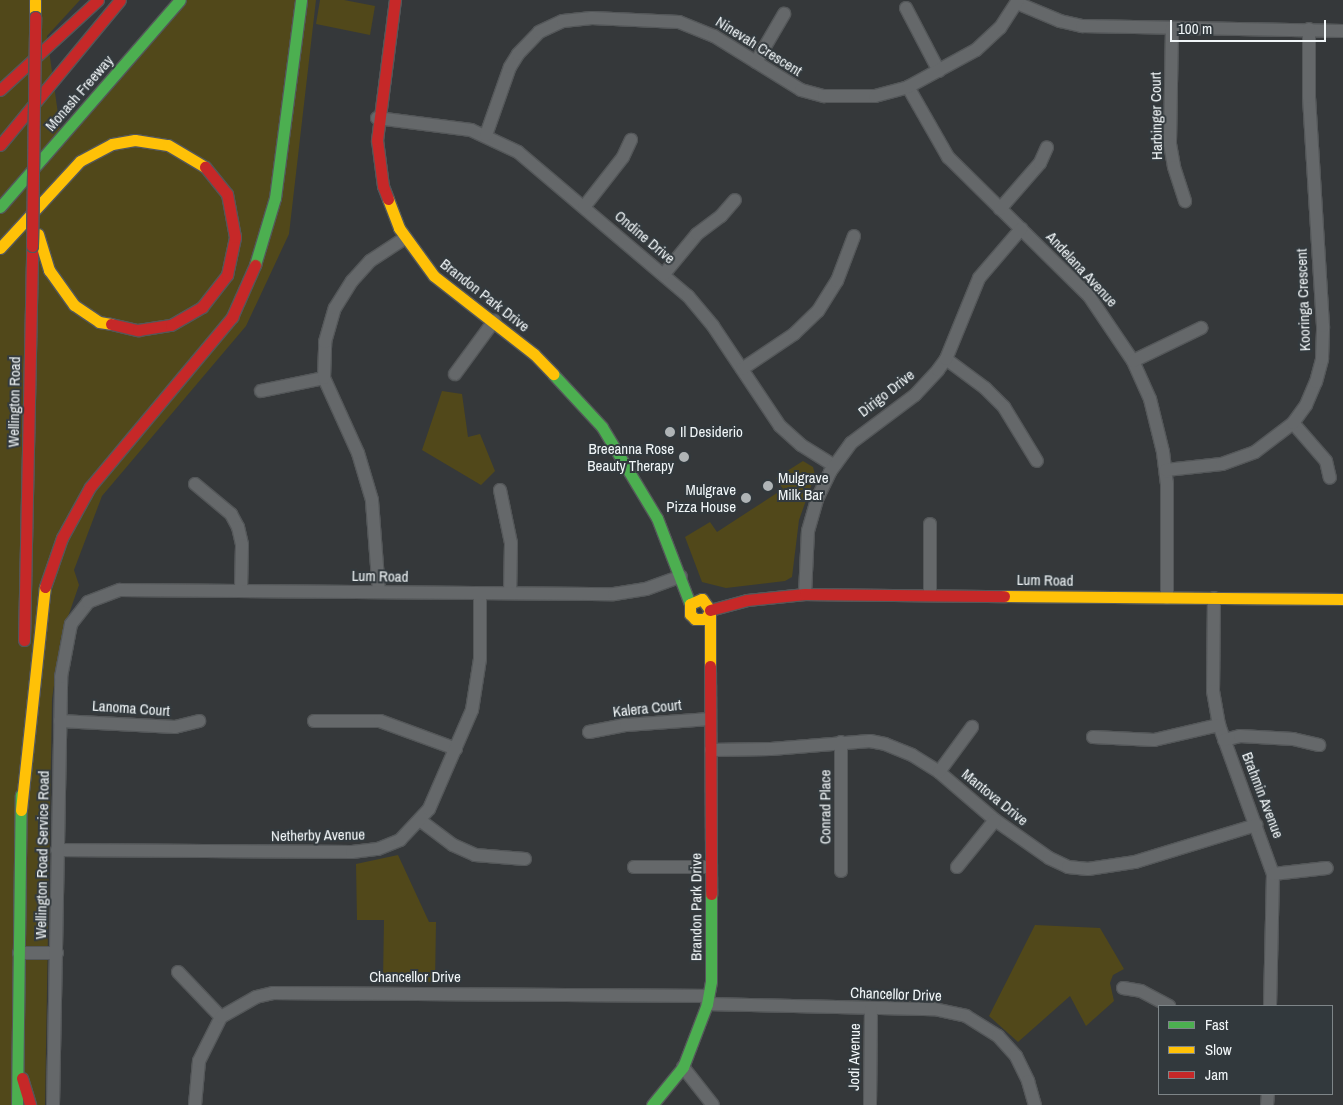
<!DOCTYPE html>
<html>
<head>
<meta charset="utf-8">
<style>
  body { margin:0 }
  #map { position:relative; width:1343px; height:1105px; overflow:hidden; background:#35383a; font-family:"Archivo Narrow",sans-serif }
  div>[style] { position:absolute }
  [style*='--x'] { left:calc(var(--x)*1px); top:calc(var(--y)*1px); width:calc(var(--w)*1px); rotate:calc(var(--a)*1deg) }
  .green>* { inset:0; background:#51481a }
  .roads { filter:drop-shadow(1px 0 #545759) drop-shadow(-1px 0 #545759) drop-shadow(0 1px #545759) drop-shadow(0 -1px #545759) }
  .street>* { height:12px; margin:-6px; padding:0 6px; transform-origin:6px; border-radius:6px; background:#65686a }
  .fast>* { height:11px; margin:-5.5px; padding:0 5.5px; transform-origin:5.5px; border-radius:5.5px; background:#4caf50 }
  .slow>* { height:11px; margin:-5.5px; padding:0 5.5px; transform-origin:5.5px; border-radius:5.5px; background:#ffc107 }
  .jam>* { height:11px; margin:-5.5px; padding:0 5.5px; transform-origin:5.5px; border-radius:5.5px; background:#c62828 }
  .bridges { filter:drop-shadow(1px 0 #545759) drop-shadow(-1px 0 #545759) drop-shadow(0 1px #545759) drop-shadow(0 -1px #545759) }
  .jam-bridge>* { height:11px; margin:-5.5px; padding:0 5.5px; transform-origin:5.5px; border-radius:5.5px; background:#c62828 }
  .dots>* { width:14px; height:14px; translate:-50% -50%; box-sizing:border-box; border:2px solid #32393d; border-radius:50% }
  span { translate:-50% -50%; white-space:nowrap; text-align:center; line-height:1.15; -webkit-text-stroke:4px #32393d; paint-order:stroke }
  .street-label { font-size:15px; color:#f1f6f8 }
  .poi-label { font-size:15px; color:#f1f6f8 }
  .left { translate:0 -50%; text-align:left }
  .right { translate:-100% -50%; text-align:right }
  .legend { position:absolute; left:1158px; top:1005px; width:175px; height:90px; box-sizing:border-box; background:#32393d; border:1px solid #7e8588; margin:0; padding:6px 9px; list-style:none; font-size:15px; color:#f1f6f8 }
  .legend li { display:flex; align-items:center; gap:10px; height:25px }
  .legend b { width:25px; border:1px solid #7e8588 }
  .scale { position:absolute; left:1170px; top:20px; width:156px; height:22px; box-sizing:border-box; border:2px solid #f1f6f8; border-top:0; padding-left:6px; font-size:15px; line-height:18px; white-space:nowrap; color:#f1f6f8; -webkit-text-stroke:4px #32393d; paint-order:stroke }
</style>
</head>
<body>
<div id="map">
  <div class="green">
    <div style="clip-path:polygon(0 0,80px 0,47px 36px,61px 135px,180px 0,316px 0,289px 234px,246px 326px,102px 496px,74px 570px,79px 585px,61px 637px,52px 699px,45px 1105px,0 1105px)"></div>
    <div style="clip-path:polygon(320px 0,344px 0,375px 6px,370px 35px,316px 24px)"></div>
    <div style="clip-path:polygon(442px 391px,462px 394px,468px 437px,480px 434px,495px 471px,481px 485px,422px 450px)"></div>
    <div style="clip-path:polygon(803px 461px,813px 467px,815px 475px,799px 520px,792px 577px,785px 581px,726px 588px,702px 582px,685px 537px,710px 522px,717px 532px,783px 489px,776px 478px)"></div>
    <div style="clip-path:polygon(398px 855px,429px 922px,436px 922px,435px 982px,383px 981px,384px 920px,357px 920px,356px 864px)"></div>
    <div style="clip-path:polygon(1035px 925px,1100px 928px,1124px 969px,1113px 975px,1110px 983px,1114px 1001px,1086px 1026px,1070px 996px,1018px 1042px,989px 1016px)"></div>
  </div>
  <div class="roads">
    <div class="street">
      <div style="--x:1017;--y:3;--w:47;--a:22.7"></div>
      <div style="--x:1060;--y:21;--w:23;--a:13"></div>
      <div style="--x:1082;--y:26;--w:261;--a:1.1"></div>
      <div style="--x:906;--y:8;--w:71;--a:62.4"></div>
      <div style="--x:1172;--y:28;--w:116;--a:91"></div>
      <div style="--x:1170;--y:144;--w:23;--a:80"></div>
      <div style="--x:1174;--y:167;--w:36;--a:72"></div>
      <div style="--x:756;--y:62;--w:56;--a:-59.7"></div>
      <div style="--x:908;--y:87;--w:81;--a:60.3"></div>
      <div style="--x:948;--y:157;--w:198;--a:44.6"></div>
      <div style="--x:1089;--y:296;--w:78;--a:55.9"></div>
      <div style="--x:1133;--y:361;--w:42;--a:65.9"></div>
      <div style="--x:1150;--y:399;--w:55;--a:76.2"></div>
      <div style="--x:1163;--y:452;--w:31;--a:83"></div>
      <div style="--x:1167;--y:483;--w:115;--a:90"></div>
      <div style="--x:377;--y:118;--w:95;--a:7.3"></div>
      <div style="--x:471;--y:130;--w:52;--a:25.1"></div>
      <div style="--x:518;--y:152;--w:223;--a:40.3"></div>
      <div style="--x:688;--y:296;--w:39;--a:50"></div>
      <div style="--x:713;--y:326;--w:120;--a:56.2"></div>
      <div style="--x:780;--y:426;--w:28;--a:42"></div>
      <div style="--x:801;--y:445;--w:39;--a:32"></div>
      <div style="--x:486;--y:135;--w:72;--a:-70.6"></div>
      <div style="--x:510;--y:67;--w:15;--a:-58"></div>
      <div style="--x:518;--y:54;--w:30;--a:-46"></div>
      <div style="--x:539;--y:32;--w:26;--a:-25"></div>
      <div style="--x:563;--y:21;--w:29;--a:-6"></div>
      <div style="--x:592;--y:18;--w:87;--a:2.6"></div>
      <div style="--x:679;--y:22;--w:38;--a:22"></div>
      <div style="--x:714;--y:36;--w:102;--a:31.8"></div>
      <div style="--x:801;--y:90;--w:24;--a:15"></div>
      <div style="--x:824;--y:96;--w:51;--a:0"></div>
      <div style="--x:875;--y:96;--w:34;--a:-15"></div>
      <div style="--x:908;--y:87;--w:77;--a:-28.6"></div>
      <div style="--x:976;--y:50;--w:33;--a:-43"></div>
      <div style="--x:1000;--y:28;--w:33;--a:-57"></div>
      <div style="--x:584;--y:207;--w:63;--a:-52"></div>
      <div style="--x:623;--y:157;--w:19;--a:-65"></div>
      <div style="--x:1000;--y:209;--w:61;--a:-49"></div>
      <div style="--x:1040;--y:163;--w:17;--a:-66"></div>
      <div style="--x:664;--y:274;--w:52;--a:-50.5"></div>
      <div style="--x:697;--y:234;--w:30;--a:-37"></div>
      <div style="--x:721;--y:216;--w:21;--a:-49"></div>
      <div style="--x:946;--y:359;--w:49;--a:36.6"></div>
      <div style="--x:985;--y:388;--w:27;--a:45"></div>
      <div style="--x:1004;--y:407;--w:63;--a:58.6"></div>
      <div style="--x:1133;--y:361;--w:76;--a:-25.9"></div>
      <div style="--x:742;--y:369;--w:63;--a:-33.9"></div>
      <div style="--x:794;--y:334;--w:33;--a:-44"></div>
      <div style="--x:818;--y:311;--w:36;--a:-58"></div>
      <div style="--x:837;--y:281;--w:48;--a:-69.3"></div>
      <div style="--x:455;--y:374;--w:66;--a:-53.7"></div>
      <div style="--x:261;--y:391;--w:64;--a:-11.7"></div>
      <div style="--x:1293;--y:423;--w:50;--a:49"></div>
      <div style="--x:1326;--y:461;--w:17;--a:77"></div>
      <div style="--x:1166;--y:470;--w:56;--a:-6.1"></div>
      <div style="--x:1222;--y:464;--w:35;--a:-20"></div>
      <div style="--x:1255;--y:452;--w:48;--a:-37.3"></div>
      <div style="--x:1293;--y:423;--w:22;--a:-54"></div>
      <div style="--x:1306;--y:405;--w:25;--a:-67"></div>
      <div style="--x:1316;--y:382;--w:24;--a:-75"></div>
      <div style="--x:1322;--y:359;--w:33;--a:-88"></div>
      <div style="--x:1323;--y:326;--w:229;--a:-93.5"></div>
      <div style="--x:1309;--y:97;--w:68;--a:-90"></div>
      <div style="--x:195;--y:484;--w:47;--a:39.8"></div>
      <div style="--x:231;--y:514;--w:15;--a:62"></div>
      <div style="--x:238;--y:527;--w:18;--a:77"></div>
      <div style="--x:242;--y:545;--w:45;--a:91.3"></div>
      <div style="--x:500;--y:490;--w:54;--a:78.3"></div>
      <div style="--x:511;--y:543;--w:50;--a:91.1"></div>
      <div style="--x:379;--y:592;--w:92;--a:-94.4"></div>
      <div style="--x:372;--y:500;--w:49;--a:-106.6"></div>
      <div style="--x:358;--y:453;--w:82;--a:-114.4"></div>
      <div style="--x:324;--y:378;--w:36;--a:-88"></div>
      <div style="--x:325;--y:342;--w:35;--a:-74"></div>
      <div style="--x:335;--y:308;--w:32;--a:-58"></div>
      <div style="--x:352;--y:281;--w:27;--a:-48"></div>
      <div style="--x:370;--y:261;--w:42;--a:-33.3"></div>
      <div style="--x:805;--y:594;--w:63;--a:-87.3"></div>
      <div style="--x:808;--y:531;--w:35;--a:-74"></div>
      <div style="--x:818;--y:497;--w:28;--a:-64"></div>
      <div style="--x:830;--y:472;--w:36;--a:-54"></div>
      <div style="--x:851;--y:443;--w:80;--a:-36.9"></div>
      <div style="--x:915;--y:395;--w:34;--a:-47"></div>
      <div style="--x:938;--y:370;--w:14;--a:-54"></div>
      <div style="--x:946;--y:359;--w:87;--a:-67.8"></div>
      <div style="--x:979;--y:278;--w:65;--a:-49.4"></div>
      <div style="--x:930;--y:595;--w:71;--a:-90"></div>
      <div style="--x:1214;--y:598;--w:93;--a:90.6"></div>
      <div style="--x:1213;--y:691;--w:35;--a:80"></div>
      <div style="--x:1219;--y:725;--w:158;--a:70.1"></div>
      <div style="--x:1273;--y:874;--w:132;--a:91.3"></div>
      <div style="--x:60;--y:721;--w:115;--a:3"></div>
      <div style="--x:175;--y:727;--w:25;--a:-14"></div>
      <div style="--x:314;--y:721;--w:66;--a:0"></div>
      <div style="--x:380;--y:721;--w:81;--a:20.2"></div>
      <div style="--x:589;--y:732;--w:38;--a:-11"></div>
      <div style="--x:626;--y:725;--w:84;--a:-4.1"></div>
      <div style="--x:1093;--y:737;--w:61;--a:2.8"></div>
      <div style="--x:1154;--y:740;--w:67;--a:-13"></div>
      <div style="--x:1224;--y:740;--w:16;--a:-14"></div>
      <div style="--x:1240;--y:736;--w:53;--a:3.2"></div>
      <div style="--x:1293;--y:739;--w:27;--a:13"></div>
      <div style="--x:711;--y:750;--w:60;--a:-1"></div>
      <div style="--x:771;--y:749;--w:99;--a:-4.6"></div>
      <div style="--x:870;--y:741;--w:15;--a:11"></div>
      <div style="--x:885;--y:744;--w:29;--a:22"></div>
      <div style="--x:912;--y:755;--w:32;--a:32"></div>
      <div style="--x:939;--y:772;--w:74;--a:40.6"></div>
      <div style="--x:995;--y:820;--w:66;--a:35.1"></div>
      <div style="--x:1049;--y:858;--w:21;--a:25"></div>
      <div style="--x:1068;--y:867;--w:20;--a:6"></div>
      <div style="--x:1088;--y:869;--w:48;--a:-8.5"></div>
      <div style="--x:1135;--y:862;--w:127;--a:-17"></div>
      <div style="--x:939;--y:772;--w:56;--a:-53.7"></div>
      <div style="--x:421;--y:821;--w:40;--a:37"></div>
      <div style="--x:453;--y:845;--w:24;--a:24"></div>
      <div style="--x:475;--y:855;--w:50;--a:4.6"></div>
      <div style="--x:57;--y:850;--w:295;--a:0.4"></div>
      <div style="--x:352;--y:852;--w:26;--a:-7"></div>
      <div style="--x:378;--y:849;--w:24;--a:-22"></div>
      <div style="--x:400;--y:840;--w:42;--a:-46.9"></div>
      <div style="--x:429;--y:809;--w:108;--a:-66.5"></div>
      <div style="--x:472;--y:710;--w:52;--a:-81.1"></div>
      <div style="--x:480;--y:659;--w:65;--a:-90"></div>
      <div style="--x:634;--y:867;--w:77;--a:0"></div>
      <div style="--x:957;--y:867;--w:60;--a:-51"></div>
      <div style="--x:841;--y:871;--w:129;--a:-90"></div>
      <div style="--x:1273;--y:874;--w:54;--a:-6.3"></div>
      <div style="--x:19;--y:953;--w:38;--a:0"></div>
      <div style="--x:178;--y:972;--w:62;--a:46.3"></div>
      <div style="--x:1123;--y:988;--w:18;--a:9"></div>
      <div style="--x:1141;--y:991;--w:32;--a:28"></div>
      <div style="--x:707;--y:1004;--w:227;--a:1.3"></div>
      <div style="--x:934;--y:1009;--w:33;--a:12"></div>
      <div style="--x:966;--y:1016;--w:38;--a:32"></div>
      <div style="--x:998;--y:1036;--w:27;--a:48"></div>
      <div style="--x:1016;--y:1056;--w:28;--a:64"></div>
      <div style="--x:1028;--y:1081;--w:25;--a:74"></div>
      <div style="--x:683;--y:1067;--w:48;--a:51.7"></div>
      <div style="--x:53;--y:1105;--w:428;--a:-88.9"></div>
      <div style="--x:61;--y:677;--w:54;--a:-79.3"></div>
      <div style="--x:71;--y:624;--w:28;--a:-52"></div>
      <div style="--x:88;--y:602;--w:34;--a:-21"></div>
      <div style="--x:120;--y:590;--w:494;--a:0.5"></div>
      <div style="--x:614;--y:594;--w:32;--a:-9"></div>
      <div style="--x:646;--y:589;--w:37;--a:-20"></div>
      <div style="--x:195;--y:1105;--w:44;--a:-84.8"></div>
      <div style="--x:199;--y:1061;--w:49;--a:-63.4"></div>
      <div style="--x:221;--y:1017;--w:40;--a:-29.7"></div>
      <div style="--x:256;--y:997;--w:18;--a:-13"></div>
      <div style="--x:274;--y:993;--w:434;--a:0.4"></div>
      <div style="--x:870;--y:1105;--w:96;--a:-89.4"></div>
      <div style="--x:1267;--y:1105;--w:11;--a:-85"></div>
    </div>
    <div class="fast">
      <div style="--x:0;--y:207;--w:274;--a:-49"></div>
      <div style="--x:255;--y:265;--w:70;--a:-73.4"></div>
      <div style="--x:275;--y:198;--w:200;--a:-82.5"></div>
      <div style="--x:553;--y:374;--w:72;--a:47.2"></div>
      <div style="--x:602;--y:427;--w:106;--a:58.9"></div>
      <div style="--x:657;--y:518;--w:92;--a:69"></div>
      <div style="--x:17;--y:1105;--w:310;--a:-89.3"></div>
      <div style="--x:652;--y:1105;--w:49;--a:-50.8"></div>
      <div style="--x:683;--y:1067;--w:67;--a:-69.1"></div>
      <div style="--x:707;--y:1004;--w:23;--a:-80"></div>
      <div style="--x:711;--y:981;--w:87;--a:-90"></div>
    </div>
    <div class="slow">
      <div style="--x:35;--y:0;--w:17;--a:90"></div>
      <div style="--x:388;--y:199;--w:31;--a:69"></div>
      <div style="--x:399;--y:228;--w:59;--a:53.9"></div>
      <div style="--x:434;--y:276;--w:127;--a:38"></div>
      <div style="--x:534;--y:354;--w:28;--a:46"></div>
      <div style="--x:38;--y:234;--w:38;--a:73"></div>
      <div style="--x:49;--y:270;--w:43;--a:54.5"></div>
      <div style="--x:74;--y:305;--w:30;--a:34"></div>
      <div style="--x:99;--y:322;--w:12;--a:9"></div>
      <div style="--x:0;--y:248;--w:118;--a:-47.4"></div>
      <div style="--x:80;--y:161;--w:36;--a:-28"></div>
      <div style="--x:112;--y:144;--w:23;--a:-10"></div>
      <div style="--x:135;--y:140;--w:33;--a:9"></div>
      <div style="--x:168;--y:145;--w:43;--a:30.7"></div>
      <div style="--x:1004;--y:596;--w:339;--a:0.5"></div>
      <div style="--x:709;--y:613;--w:7;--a:124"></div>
      <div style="--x:705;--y:619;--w:10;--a:180"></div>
      <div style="--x:695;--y:619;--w:7;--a:-135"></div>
      <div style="--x:690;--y:614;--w:10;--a:-90"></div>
      <div style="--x:690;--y:604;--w:13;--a:-23"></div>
      <div style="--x:702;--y:599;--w:14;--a:54"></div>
      <div style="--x:710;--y:610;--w:56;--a:90"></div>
      <div style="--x:21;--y:810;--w:224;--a:-83.9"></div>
    </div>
    <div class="jam">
      <div style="--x:0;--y:90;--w:133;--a:-42.6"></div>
      <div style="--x:0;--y:145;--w:188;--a:-50.4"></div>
      <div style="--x:388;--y:199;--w:14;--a:-111"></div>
      <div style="--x:383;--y:186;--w:46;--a:-97.4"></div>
      <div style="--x:377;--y:140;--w:141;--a:-82.7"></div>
      <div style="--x:111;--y:324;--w:28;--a:13"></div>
      <div style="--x:138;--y:330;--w:33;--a:-9"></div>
      <div style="--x:171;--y:325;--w:36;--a:-30"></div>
      <div style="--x:202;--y:307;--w:41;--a:-52"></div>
      <div style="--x:227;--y:275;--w:39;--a:-78"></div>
      <div style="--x:235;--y:237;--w:44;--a:-100.5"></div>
      <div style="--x:227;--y:194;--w:35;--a:-129"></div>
      <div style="--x:45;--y:587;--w:52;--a:-70.9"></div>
      <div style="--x:62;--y:538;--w:58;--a:-61.2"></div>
      <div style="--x:90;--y:487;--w:222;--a:-50.1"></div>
      <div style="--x:232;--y:317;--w:57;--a:-66.1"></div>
      <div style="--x:710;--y:610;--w:38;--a:-15"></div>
      <div style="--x:747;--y:600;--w:58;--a:-5.9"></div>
      <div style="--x:805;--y:594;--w:199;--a:0.6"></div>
      <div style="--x:24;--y:640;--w:394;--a:-88.8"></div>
      <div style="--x:710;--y:666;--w:228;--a:89.7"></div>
      <div style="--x:22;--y:1078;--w:28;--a:73"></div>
    </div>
  </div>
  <div class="bridges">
    <div class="jam-bridge">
      <div style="--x:32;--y:246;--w:229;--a:-89.2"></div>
    </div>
  </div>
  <div class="dots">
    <div style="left:670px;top:432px;background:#afb4b6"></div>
    <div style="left:684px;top:457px;background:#afb4b6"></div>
    <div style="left:768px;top:486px;background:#afb4b6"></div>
    <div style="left:746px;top:498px;background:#afb4b6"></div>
  </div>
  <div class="street-label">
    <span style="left:759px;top:46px;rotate:32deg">Ninevah Crescent</span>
    <span style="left:79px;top:93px;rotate:-49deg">Monash Freeway</span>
    <span style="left:1156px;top:116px;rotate:-91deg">Harbinger Court</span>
    <span style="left:645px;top:237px;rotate:40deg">Ondine Drive</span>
    <span style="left:1082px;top:269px;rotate:47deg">Andelana Avenue</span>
    <span style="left:485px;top:295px;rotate:38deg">Brandon Park Drive</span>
    <span style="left:1303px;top:300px;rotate:-92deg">Kooringa Crescent</span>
    <span style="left:886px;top:393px;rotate:-38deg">Dirigo Drive</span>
    <span style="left:14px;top:402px;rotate:-89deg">Wellington Road</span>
    <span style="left:380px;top:576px;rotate:1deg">Lum Road</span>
    <span style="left:1045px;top:580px;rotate:1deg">Lum Road</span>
    <span style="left:131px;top:708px;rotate:4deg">Lanoma Court</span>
    <span style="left:647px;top:708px;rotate:-6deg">Kalera Court</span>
    <span style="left:1263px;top:795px;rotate:69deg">Brahmin Avenue</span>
    <span style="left:995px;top:797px;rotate:39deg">Mantova Drive</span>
    <span style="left:825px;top:807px;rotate:-90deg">Conrad Place</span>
    <span style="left:318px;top:835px;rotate:-1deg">Netherby Avenue</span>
    <span style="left:42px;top:855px;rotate:-89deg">Wellington Road Service Road</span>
    <span style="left:696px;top:907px;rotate:-90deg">Brandon Park Drive</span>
    <span style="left:415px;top:977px">Chancellor Drive</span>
    <span style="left:896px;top:994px;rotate:2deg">Chancellor Drive</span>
    <span style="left:854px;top:1057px;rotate:-89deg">Jodi Avenue</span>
  </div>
  <div class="poi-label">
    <span class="left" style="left:680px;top:432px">Il Desiderio</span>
    <span class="right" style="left:674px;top:457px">Breeanna Rose<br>Beauty Therapy</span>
    <span class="left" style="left:778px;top:486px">Mulgrave<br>Milk Bar</span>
    <span class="right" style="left:736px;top:498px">Mulgrave<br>Pizza House</span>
  </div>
  <ul class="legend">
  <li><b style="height:6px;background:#4caf50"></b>Fast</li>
  <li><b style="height:6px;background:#ffc107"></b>Slow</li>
  <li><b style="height:6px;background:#c62828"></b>Jam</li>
  </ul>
  <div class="scale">100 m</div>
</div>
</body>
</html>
